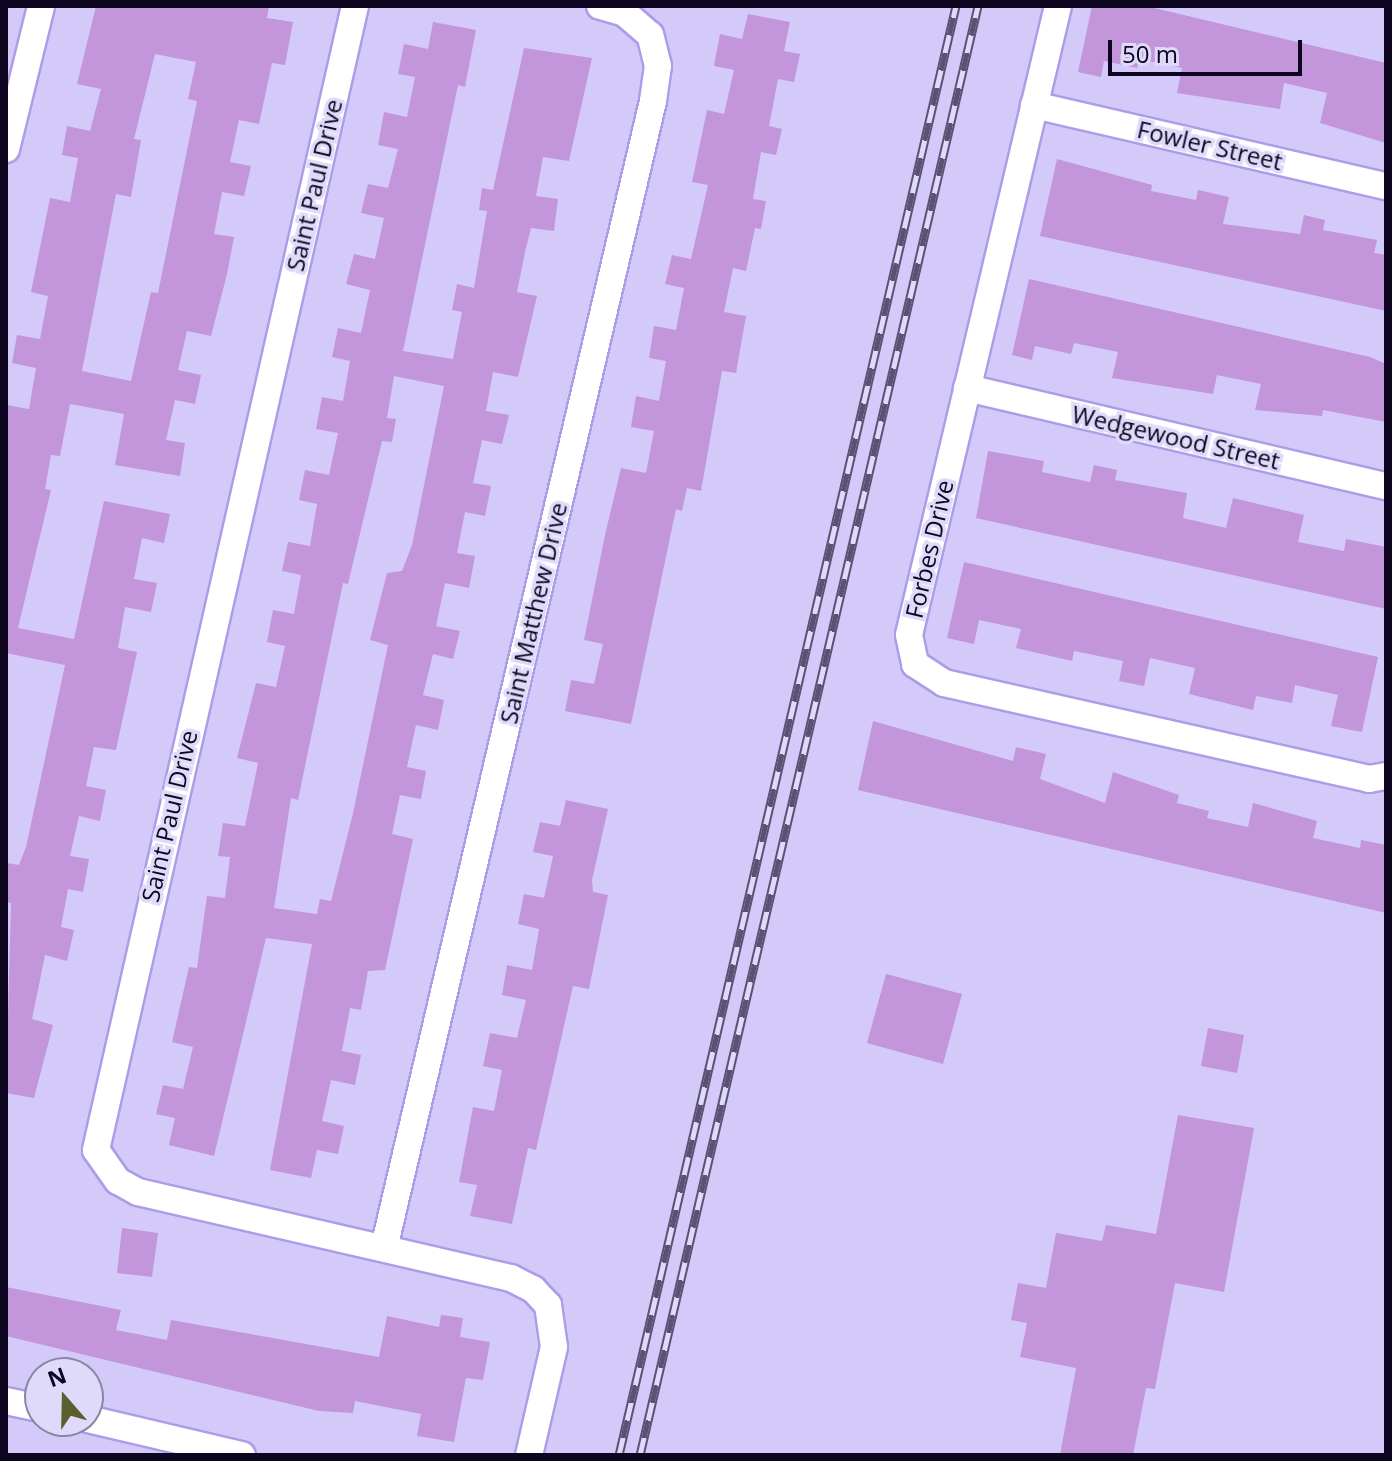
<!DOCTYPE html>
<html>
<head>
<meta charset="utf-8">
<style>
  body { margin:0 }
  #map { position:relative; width:1392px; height:1461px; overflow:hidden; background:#d4caf9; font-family:"Open Sans",sans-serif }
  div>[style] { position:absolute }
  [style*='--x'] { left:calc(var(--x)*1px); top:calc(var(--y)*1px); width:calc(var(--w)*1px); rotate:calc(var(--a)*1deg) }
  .building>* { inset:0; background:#c395da }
  .roads { filter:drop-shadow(2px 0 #ad9ce7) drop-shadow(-2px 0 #ad9ce7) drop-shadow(0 2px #ad9ce7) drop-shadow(0 -2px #ad9ce7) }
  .minor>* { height:26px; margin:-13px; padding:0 13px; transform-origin:13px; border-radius:13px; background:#fff }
  .rail>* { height:9px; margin-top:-4.5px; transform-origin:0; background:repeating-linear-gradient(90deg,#e0dafa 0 18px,#5a5173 0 36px); box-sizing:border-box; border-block:2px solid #5a5173 }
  span { translate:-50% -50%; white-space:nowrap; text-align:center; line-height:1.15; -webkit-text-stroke:7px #e0dafa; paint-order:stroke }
  .street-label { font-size:24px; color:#0e0620 }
  .frame { position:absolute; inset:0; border:8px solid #0e0620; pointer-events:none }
  .north { position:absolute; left:24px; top:1357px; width:80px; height:80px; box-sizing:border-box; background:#e0dafa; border:2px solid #8c85a3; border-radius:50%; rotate:340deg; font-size:22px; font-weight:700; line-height:32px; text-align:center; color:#0e0620 }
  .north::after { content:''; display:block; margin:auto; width:28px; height:36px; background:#5a5f2d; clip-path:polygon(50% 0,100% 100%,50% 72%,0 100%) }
  .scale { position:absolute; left:1108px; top:40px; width:194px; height:36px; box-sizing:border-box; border:4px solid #0e0620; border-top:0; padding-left:10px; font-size:24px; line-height:28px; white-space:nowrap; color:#0e0620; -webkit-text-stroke:6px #e0dafa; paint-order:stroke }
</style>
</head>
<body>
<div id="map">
  <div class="building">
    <div style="clip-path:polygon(evenodd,96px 6px,269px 6px,267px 18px,293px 22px,285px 65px,272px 63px,259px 124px,239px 120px,230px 162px,251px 166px,244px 196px,222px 192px,214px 234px,234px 237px,227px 274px,211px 336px,187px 331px,178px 370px,201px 375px,195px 404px,175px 400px,166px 440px,185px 443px,180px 476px,115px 465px,124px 414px,70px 404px,60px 456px,51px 455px,45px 489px,51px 490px,18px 628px,74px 639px,104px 501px,170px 514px,164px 543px,142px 538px,134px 579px,157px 583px,151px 612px,125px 607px,118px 648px,137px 652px,116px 750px,94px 747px,86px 786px,106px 790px,100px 821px,79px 816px,70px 856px,89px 859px,83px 892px,68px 889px,61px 927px,74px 930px,67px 961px,45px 955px,32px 1019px,53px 1025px,34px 1098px,6px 1093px,11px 903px,6px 902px,6px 863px,19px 865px,26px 847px,65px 665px,6px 653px,6px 405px,29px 409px,36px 368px,12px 363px,17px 335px,40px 339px,48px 296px,31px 292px,50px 198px,70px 202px,78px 158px,62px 155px,67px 126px,90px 131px,101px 89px,77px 84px,96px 6px,155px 54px,196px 62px,188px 99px,197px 101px,158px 293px,151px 292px,131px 381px,82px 371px,116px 194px,131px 197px,141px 140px,134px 139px,155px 54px)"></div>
    <div style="clip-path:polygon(1092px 6px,1146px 6px,1386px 63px,1386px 143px,1320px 123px,1327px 93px,1284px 83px,1280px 109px,1177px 93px,1182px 68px,1139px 59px,1137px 68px,1104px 61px,1101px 77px,1078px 72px)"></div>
    <div style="clip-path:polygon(748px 14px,790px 22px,784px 51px,800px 54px,794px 82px,778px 79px,769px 126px,782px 129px,776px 155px,761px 152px,753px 199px,766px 201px,761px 229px,755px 228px,746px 271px,733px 268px,724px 312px,746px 316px,736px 373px,722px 371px,701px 491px,687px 488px,682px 511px,676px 509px,631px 724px,565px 711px,571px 680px,594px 684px,603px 644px,584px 640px,605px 535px,621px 468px,646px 473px,654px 431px,631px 427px,636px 396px,659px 401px,666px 361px,649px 358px,654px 326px,676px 330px,684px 288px,665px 284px,672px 255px,691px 259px,708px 185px,692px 182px,707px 110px,724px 114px,734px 70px,714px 66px,720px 34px,742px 39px)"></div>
    <div style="clip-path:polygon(evenodd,433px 22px,476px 30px,465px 87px,458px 85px,403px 351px,453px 359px,462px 312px,452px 310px,457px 284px,474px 288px,487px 211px,479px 210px,482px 188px,493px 190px,524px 48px,592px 58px,569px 161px,543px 157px,536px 196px,558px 199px,554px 231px,531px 228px,525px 252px,517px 292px,537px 296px,518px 377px,493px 372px,486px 411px,509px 415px,502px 444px,482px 440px,473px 483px,491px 486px,485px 516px,465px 512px,457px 553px,475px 556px,469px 588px,445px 583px,436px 626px,460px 631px,453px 659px,433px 654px,423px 695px,444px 700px,438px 730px,416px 725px,407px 767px,426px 771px,421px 799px,400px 795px,392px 834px,413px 839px,385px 970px,368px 971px,361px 1010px,350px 1008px,342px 1051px,361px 1055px,355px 1085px,331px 1080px,322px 1121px,344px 1126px,338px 1154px,317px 1150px,311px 1178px,270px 1170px,312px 944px,266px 938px,214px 1156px,169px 1145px,175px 1118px,156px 1114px,163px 1085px,183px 1089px,193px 1047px,172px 1042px,189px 967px,197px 968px,207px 896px,225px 898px,230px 857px,218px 856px,223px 823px,245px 826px,258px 763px,237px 758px,256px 683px,276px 687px,285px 646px,267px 642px,273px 610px,294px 614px,301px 575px,282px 571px,288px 542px,310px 546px,317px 504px,299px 500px,305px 470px,329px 475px,338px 433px,316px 429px,322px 397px,343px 401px,350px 361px,332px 357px,338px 328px,361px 333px,370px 290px,346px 284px,354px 254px,375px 259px,384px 218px,361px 213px,368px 184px,388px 188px,398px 149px,378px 145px,384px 112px,407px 117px,415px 77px,398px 74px,404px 44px,428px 49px,433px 22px,394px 376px,444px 386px,412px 545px,402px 571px,387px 573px,370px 640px,388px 645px,353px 813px,331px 901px,320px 899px,317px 914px,274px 908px,291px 798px,298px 800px,343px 583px,348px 584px,382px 441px,392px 442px,396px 419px,387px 418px,394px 376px)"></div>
    <div style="clip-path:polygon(1057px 159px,1152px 185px,1151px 191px,1196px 200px,1198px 190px,1229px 197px,1223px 224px,1300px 234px,1304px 215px,1325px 220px,1323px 230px,1377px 240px,1374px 253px,1386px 255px,1386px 311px,1040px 236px)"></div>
    <div style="clip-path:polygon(1029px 279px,1370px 357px,1386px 364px,1386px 422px,1323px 410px,1322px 416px,1255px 410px,1261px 384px,1217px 375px,1213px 394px,1112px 378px,1118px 352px,1074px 343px,1071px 354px,1035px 346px,1032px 360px,1012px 355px)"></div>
    <div style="clip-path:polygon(988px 451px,1044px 461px,1042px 472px,1090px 482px,1094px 465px,1117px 470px,1115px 480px,1187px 493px,1183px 518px,1226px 528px,1233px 498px,1304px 515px,1298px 542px,1344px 551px,1346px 539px,1386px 547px,1386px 609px,976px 518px)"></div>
    <div style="clip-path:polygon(964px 562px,1378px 657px,1362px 732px,1331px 726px,1338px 695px,1295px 685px,1292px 703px,1256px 696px,1253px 710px,1189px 694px,1195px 668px,1150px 658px,1144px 686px,1119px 681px,1123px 661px,1074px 651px,1072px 661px,1016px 648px,1021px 629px,979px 620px,974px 644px,947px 638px)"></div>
    <div style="clip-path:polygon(873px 721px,1013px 761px,1016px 747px,1046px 754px,1040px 779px,1105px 803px,1113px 772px,1179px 795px,1177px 803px,1209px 811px,1207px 818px,1248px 827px,1253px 803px,1317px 821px,1313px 838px,1360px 848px,1361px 840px,1386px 845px,1386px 913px,858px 790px)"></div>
    <div style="clip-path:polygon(566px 800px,608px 809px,592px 880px,593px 892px,608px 895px,589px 989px,573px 986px,536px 1150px,528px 1148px,512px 1224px,470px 1216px,477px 1185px,459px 1182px,473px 1107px,494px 1111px,502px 1070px,483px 1066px,490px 1033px,517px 1038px,526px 1000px,502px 995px,507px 965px,532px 970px,539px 929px,518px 924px,524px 894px,544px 898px,553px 856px,533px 852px,540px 822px,560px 826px)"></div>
    <div style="clip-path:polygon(886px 974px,962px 994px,943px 1064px,867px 1043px)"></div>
    <div style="clip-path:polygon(1208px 1028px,1244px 1035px,1237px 1073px,1201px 1066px)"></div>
    <div style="clip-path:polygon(1178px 1115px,1254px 1128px,1224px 1292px,1175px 1283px,1155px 1389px,1146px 1388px,1133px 1455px,1060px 1455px,1076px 1368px,1020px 1357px,1027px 1323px,1011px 1320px,1018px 1283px,1046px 1288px,1056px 1233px,1102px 1241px,1106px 1225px,1156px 1234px)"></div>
    <div style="clip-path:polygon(122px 1228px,158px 1233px,152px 1277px,117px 1273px)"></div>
    <div style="clip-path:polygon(6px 1287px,121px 1310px,116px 1330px,167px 1340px,171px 1320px,379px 1357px,387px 1316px,439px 1327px,441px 1315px,463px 1318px,460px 1337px,490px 1342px,483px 1380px,466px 1378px,454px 1442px,417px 1436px,421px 1414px,355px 1401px,353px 1413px,319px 1411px,6px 1336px)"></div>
  </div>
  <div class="roads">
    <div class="minor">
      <div style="--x:355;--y:6;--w:1173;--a:102.76"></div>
      <div style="--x:96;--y:1150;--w:38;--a:55"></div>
      <div style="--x:118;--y:1181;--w:23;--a:29"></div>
      <div style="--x:138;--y:1192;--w:383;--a:13"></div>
      <div style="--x:511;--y:1278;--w:25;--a:27"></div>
      <div style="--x:533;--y:1289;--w:22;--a:47"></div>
      <div style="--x:548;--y:1305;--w:42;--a:81.9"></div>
      <div style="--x:554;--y:1347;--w:111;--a:103"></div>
      <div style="--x:1058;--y:6;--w:646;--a:103.33"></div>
      <div style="--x:909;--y:635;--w:30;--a:78"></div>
      <div style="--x:915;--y:664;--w:35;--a:33"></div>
      <div style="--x:944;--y:683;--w:436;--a:12.7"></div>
      <div style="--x:1369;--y:779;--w:17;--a:-10"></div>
      <div style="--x:1034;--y:105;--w:361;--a:13"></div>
      <div style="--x:6;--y:149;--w:147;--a:-76.2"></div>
      <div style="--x:967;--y:388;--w:430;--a:13.2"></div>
      <div style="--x:384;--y:1248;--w:1178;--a:-76.8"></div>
      <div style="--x:653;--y:101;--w:35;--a:-82"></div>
      <div style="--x:658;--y:66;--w:32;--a:-104"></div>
      <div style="--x:650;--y:35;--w:33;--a:-139"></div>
      <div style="--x:625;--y:13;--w:26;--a:-164"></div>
      <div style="--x:6;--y:1401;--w:35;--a:12"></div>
      <div style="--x:88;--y:1419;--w:158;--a:13.2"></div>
    </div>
  </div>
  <div class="rail">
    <div style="--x:619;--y:1455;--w:1488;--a:-76.91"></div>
    <div style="--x:640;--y:1455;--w:1488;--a:-76.87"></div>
  </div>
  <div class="street-label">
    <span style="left:1210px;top:145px;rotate:13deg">Fowler Street</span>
    <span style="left:314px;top:185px;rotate:-77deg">Saint Paul Drive</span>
    <span style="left:1176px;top:437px;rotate:13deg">Wedgewood Street</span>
    <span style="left:929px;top:549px;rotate:-77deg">Forbes Drive</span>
    <span style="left:533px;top:613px;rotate:-77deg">Saint Matthew Drive</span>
    <span style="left:169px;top:816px;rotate:-77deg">Saint Paul Drive</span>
  </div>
  <div class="frame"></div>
  <div class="north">N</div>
  <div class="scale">50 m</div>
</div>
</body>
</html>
